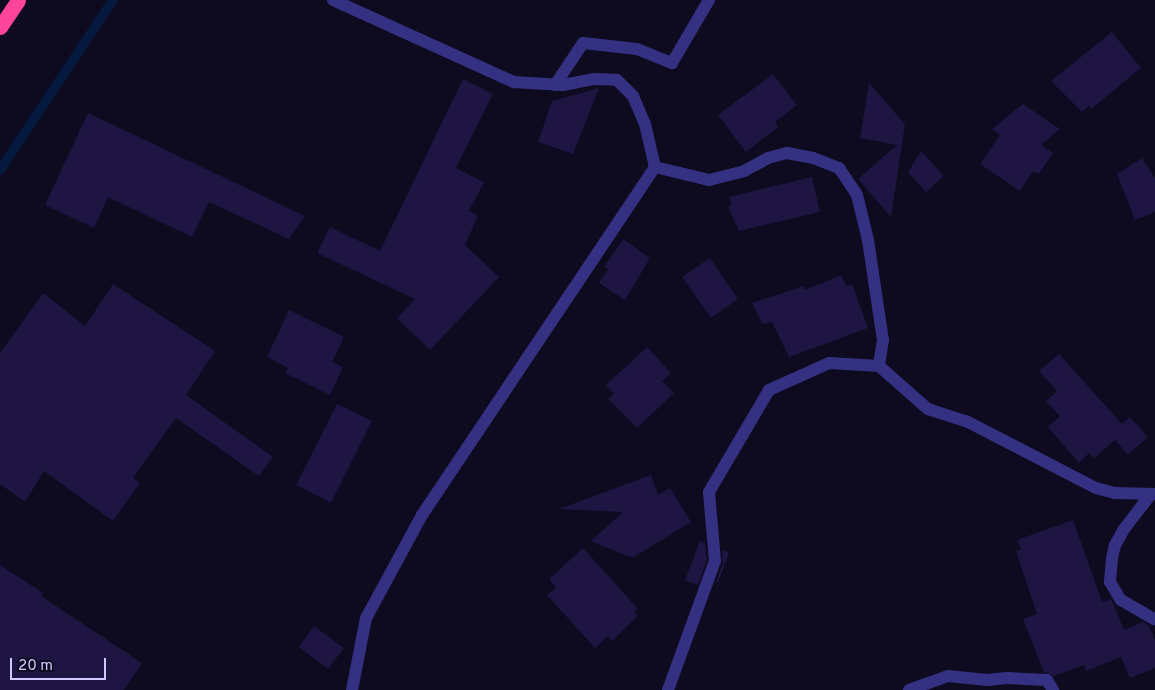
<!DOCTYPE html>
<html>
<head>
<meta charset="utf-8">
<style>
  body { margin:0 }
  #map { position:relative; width:1155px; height:690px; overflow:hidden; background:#0e0a1f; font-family:Overpass,sans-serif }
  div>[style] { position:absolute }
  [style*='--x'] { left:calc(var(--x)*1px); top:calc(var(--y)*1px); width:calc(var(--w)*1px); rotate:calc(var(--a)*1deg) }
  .stream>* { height:10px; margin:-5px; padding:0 5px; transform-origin:5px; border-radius:5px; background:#05193e }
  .building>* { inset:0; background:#1e1542 }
  .minor>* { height:12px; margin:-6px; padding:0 6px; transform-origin:6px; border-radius:6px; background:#353182 }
  .highway>* { height:15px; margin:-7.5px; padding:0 7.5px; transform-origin:7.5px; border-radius:7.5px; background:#ff449c }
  span { translate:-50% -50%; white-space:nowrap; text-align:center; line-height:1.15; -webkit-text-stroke:4px #0e0a1f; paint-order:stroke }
  .scale { position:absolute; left:10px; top:658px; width:96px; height:22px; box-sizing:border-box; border:2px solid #cfc9ff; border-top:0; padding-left:6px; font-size:15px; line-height:18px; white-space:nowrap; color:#cfc9ff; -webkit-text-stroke:4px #0e0a1f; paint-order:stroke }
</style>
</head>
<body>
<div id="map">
  <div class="stream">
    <div style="--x:0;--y:170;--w:204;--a:-56.4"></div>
  </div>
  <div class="building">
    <div style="clip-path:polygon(1112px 32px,1141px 68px,1091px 109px,1089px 106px,1082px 112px,1051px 81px)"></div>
    <div style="clip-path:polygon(773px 74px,797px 105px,775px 122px,778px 127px,746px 152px,718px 115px)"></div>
    <div style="clip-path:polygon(463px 79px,493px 94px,456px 168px,484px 182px,469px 211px,478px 216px,465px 245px,499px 277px,430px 350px,397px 318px,415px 299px,317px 253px,330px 227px,380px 251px)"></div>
    <div style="clip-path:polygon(869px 83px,905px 124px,891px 217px,858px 179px,897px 145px,860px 138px)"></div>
    <div style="clip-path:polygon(599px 88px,573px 154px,538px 142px,552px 101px)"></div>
    <div style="clip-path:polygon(1023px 104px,1060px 129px,1041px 145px,1053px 153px,1039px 174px,1033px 171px,1020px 191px,980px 164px,1000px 135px,992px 129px)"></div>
    <div style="clip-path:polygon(88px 113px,145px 140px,305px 216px,289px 239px,209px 202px,192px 237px,108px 197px,94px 228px,45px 205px)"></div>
    <div style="clip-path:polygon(921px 151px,944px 176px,926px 192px,908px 172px)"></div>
    <div style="clip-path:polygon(1142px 158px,1155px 178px,1155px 212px,1135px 220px,1117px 174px)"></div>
    <div style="clip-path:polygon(812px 177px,820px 212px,739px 231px,728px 207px,732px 205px,729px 197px)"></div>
    <div style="clip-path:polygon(623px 239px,650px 258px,625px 300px,599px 283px,608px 269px,604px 267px)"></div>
    <div style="clip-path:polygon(710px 258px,738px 299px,711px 318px,682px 277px)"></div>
    <div style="clip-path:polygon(841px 275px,846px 286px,852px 284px,868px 328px,789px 357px,772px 322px,762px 324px,752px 303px,804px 286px,805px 290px)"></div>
    <div style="clip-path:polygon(113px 284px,215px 351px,186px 395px,273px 457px,259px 476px,176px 418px,133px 478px,140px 483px,113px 521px,44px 471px,25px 502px,0 484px,0 353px,43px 293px,85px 326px)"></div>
    <div style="clip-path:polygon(289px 310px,344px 337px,332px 362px,343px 367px,330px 395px,285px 373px,288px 368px,267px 357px)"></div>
    <div style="clip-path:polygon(647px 347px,671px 373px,662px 381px,674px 393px,637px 428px,608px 399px,614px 394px,606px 385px)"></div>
    <div style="clip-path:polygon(1059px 354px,1122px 424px,1130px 417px,1148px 437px,1128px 455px,1115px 440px,1094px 458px,1089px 453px,1079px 463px,1048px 427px,1060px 416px,1046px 401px,1057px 391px,1039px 371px)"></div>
    <div style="clip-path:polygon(337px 404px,372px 421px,331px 503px,296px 485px)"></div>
    <div style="clip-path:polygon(651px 475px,658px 495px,670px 488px,691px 522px,632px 558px,591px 541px,623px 512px,559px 509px)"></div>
    <div style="clip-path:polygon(1073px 520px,1102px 602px,1111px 599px,1124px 630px,1143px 622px,1149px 626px,1155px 640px,1155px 668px,1130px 678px,1121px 657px,1086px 671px,1084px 665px,1054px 676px,1044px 672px,1023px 619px,1037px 614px,1016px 551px,1021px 550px,1017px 540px)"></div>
    <div style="clip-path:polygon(700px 541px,705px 543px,707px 560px,698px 585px,685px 580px)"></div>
    <div style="clip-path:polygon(583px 548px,638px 609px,634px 612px,638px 616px,612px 641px,608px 636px,595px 648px,547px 595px,556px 588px,549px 579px)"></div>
    <div style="clip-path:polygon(722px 550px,729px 553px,718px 582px,716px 582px,723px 563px)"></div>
    <div style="clip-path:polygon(0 565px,43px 593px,41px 596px,142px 663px,124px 690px,0 690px)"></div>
    <div style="clip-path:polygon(314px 626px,344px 648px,328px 669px,299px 647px)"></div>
  </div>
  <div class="minor">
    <div style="--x:333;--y:0;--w:199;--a:24.4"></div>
    <div style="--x:514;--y:82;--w:49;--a:3.5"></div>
    <div style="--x:563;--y:85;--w:32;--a:-11"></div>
    <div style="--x:594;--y:79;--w:23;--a:2"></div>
    <div style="--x:617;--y:80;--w:23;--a:45"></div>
    <div style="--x:633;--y:96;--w:30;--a:67"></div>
    <div style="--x:645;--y:124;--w:44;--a:76.9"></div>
    <div style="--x:655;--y:167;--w:419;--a:123.8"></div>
    <div style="--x:422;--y:515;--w:117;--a:118.5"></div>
    <div style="--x:366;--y:618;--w:73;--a:101"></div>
    <div style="--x:555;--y:85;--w:50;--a:-56.3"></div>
    <div style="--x:583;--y:43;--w:54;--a:6.3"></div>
    <div style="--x:637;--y:49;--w:38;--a:22"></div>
    <div style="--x:672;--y:63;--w:73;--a:-59.6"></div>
    <div style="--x:655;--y:167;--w:56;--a:13.5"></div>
    <div style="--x:709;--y:180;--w:36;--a:-14"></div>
    <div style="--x:744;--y:171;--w:27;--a:-28"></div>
    <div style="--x:768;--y:158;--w:20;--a:-15"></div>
    <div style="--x:787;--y:153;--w:26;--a:11"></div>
    <div style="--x:813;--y:158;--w:28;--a:21"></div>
    <div style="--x:839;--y:168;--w:32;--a:56"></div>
    <div style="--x:857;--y:195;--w:46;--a:76.3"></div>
    <div style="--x:868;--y:240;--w:101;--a:81.5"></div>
    <div style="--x:883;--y:340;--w:26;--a:99"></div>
    <div style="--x:1151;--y:494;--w:44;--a:127.6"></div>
    <div style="--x:1124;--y:529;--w:18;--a:119"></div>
    <div style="--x:1115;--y:545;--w:13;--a:103"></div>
    <div style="--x:1112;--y:558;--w:24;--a:95"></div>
    <div style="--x:1110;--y:582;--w:21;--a:59"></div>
    <div style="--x:1121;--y:600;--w:39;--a:30"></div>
    <div style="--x:668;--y:690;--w:137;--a:-70"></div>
    <div style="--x:715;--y:561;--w:69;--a:-95"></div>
    <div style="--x:709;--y:492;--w:118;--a:-59.5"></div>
    <div style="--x:769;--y:390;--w:66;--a:-24.2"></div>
    <div style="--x:829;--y:363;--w:50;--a:3.4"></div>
    <div style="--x:879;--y:366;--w:65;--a:41.3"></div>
    <div style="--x:928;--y:409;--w:40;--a:18"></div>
    <div style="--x:966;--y:421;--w:146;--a:27.3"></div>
    <div style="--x:1096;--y:488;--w:20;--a:15"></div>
    <div style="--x:1115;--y:493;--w:40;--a:1.4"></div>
    <div style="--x:909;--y:690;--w:41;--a:-19.7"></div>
    <div style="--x:948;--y:676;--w:39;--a:6"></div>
    <div style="--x:987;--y:680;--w:20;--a:-6"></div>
    <div style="--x:1007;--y:678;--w:40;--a:2.9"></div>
    <div style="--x:1047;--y:680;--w:12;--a:59"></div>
  </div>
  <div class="highway">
    <div style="--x:0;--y:27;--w:32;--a:-56"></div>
  </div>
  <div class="scale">20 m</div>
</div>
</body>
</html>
